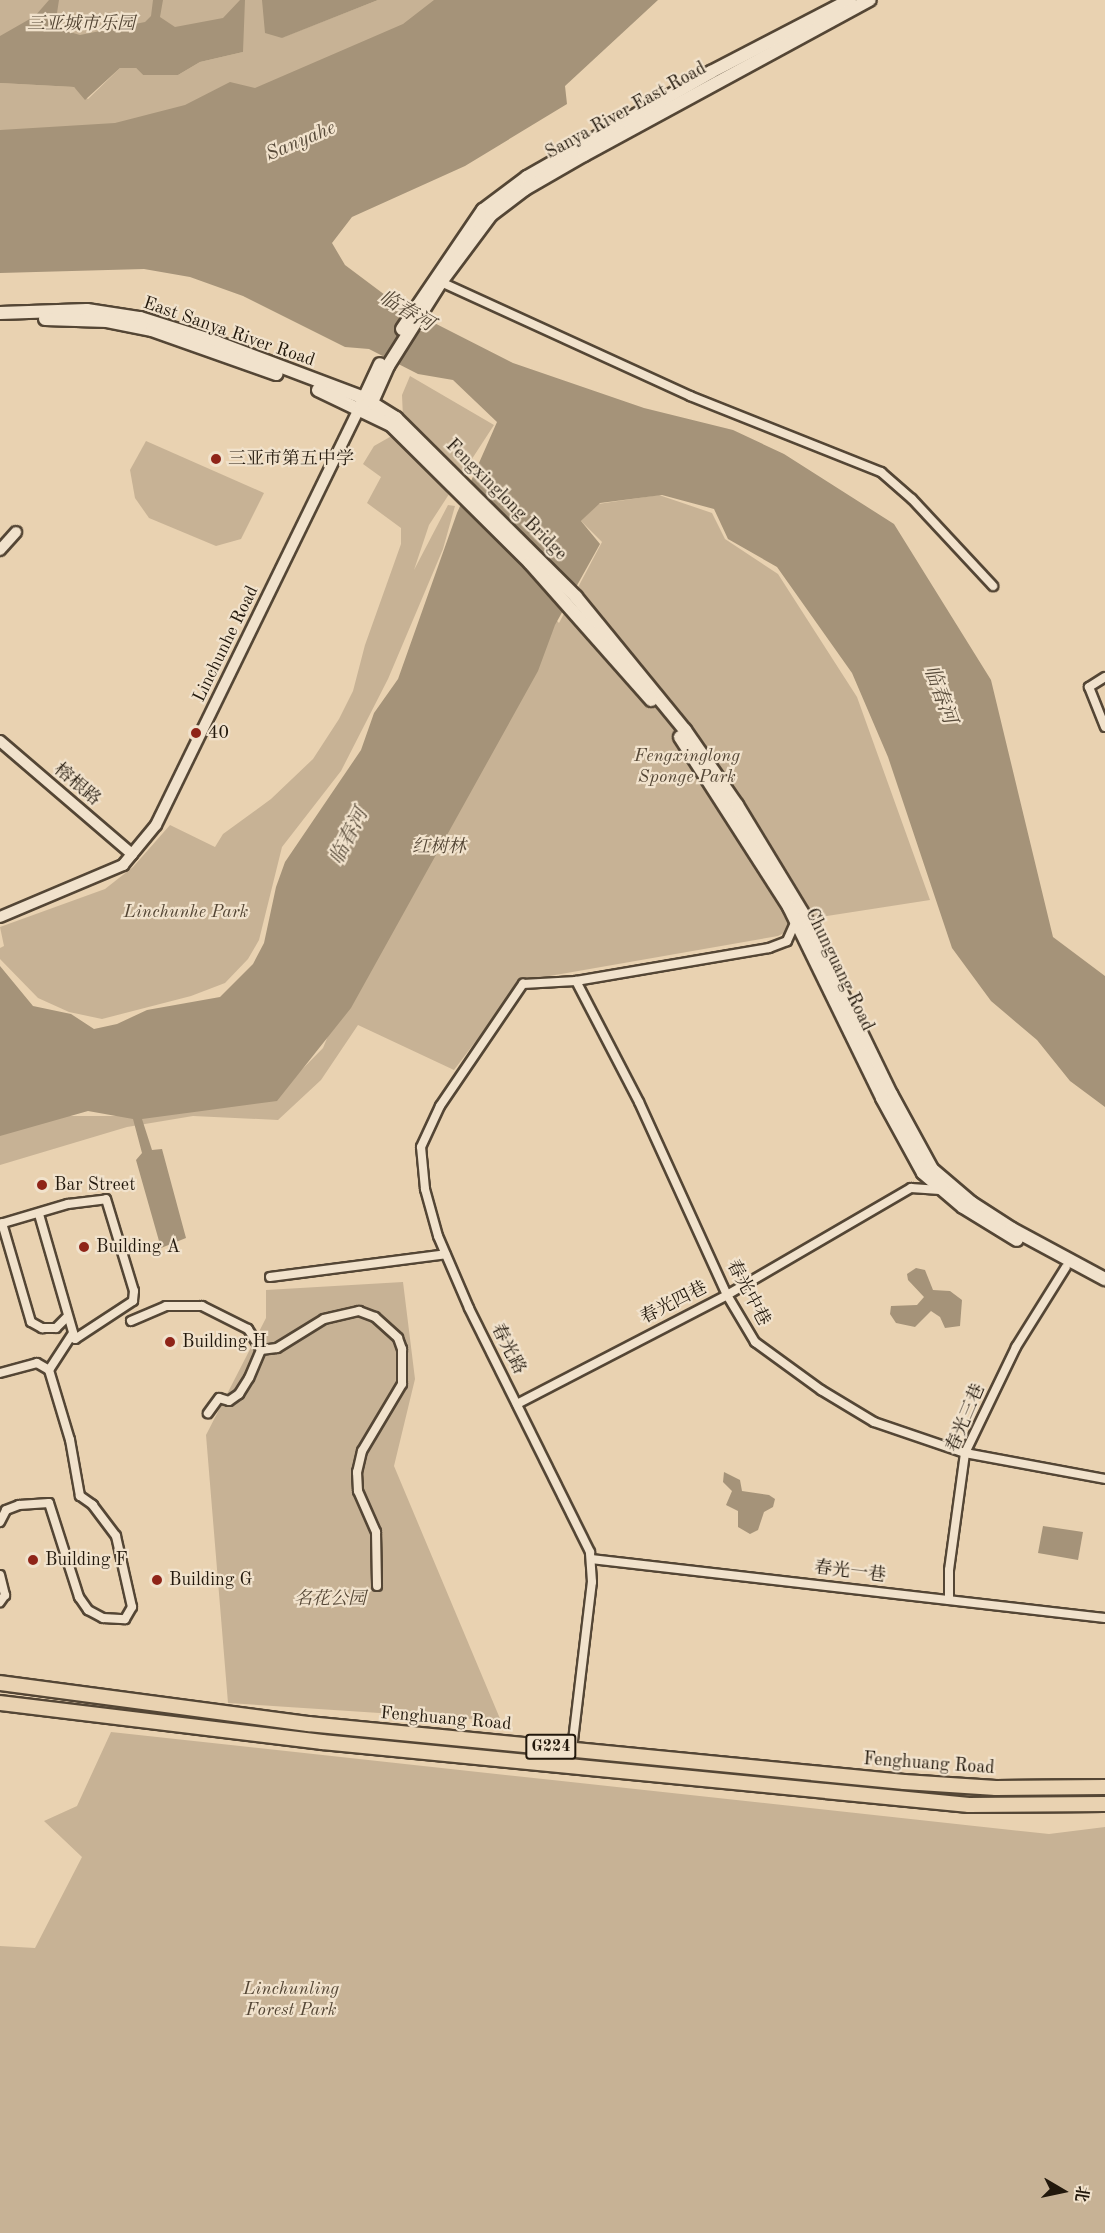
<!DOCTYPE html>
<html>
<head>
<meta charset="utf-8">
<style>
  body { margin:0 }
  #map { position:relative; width:1105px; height:2233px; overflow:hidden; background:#e9d2b1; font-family:"Old Standard TT","Noto Serif SC",serif }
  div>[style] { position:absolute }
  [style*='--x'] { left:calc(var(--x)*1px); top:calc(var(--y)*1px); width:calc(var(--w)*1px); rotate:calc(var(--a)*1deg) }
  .green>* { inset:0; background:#c7b295 }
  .water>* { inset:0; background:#a59379 }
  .roads { filter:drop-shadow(2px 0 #544635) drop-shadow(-2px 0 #544635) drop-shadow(0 2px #544635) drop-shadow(0 -2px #544635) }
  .minor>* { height:8px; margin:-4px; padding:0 4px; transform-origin:4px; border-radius:4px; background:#f1e2cc }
  .tertiary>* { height:10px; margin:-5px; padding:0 5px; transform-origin:5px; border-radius:5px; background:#f1e2cc }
  .secondary>* { height:12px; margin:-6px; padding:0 6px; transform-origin:6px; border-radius:6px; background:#f1e2cc }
  .trunk>* { height:14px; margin:-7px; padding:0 7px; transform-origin:7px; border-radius:7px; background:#e9d2b1 }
  .dots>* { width:16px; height:16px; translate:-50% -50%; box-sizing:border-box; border:3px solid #f1e2cc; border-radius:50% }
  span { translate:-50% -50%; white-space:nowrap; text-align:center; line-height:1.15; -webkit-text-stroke:4.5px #f1e2cc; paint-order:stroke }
  .shield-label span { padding:2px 4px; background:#f1e2cc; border:2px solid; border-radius:4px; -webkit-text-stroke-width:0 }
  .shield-label { font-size:16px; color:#22180c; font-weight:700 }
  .park-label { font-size:18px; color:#544635; font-style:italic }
  .street-label { font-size:18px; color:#22180c }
  .poi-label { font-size:18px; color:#22180c }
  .left { translate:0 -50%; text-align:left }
  .water-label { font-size:20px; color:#564938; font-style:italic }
  .north { position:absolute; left:1033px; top:2161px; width:60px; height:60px; -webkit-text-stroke:4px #f1e2cc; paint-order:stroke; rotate:99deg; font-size:16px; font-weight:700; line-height:24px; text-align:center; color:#22180c }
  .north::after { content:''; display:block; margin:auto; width:21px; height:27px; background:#22180c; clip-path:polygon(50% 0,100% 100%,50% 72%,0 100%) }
</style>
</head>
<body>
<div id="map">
  <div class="green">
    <div style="clip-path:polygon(0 0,303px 0,281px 38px,378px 0,445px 0,400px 38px,182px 114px,113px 129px,0 136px,0 83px,74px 87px,88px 99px,120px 68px,136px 68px,143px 75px,178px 75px,200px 62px,243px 52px,196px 37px,0 36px)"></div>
    <div style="clip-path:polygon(410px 376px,494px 425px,429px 525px,414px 570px,448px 505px,455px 506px,443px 549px,388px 679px,341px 771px,282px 847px,259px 940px,248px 959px,225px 983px,191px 996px,102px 1019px,69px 1012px,38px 998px,0 959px,0 948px,4px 946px,0 927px,105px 889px,133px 867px,170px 825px,215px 847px,223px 834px,271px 799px,313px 759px,339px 719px,353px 691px,365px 645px,401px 544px,401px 528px,367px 503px,381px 477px,363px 464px,374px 446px,411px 425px,403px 418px,402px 395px)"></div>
    <div style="clip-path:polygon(146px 441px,264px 493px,241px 539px,216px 546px,149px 518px,135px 498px,130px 470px)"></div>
    <div style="clip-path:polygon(659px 495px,712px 513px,725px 539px,778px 574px,857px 697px,930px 900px,814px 918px,778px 936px,521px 981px,454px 1070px,358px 1025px,321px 1080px,278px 1120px,193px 1116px,127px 1127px,0 1165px,0 1133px,55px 1116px,115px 1116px,273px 1099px,323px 1048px,518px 577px,559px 623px,602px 542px,581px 521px,598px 504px)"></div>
    <div style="clip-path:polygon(403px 1282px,415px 1379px,394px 1466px,501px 1721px,228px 1703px,206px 1435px,266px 1318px,266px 1290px)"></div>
    <div style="clip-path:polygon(111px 1732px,1049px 1834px,1105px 1827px,1105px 2233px,0 2233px,0 1946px,35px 1948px,82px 1857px,44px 1821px,77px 1806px)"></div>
  </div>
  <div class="water">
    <div style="clip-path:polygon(49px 0,59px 0,57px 13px,66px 31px,80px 35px,145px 22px,151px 16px,153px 0,163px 0,160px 17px,175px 27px,223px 18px,240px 0,245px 0,243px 52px,200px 62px,178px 75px,143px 75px,136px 68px,120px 68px,85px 100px,74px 87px,0 83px,0 36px,35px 16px)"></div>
    <div style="clip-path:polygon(262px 0,378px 0,282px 38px,265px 33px)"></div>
    <div style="clip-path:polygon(434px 0,658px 0,565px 86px,567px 104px,465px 166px,352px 217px,332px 243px,345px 265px,397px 304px,513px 363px,644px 408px,733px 430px,784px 454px,894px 524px,991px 680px,1053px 937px,1105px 976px,1105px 1107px,1070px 1081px,1037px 1040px,991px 1001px,952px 948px,888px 757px,852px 673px,777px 567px,728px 539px,714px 509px,662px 495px,600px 503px,581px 521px,600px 544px,555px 625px,538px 671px,351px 1008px,277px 1101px,142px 1119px,152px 1150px,162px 1149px,186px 1238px,161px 1248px,136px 1160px,142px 1153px,133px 1119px,88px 1111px,0 1136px,0 966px,33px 1006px,71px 1014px,94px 1029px,117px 1024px,147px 1010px,220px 997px,253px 964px,264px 943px,276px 887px,285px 862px,361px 750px,374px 713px,398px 679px,457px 513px,497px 422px,453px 380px,418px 374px,369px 349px,345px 347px,243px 296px,190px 277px,144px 269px,0 273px,0 130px,115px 123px,185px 105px,230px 82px,255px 88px,403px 24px)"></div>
    <div style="clip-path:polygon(916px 1268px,925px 1270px,933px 1290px,950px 1291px,962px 1300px,960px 1326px,945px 1328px,940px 1317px,931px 1311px,915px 1327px,896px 1323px,890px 1314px,891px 1306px,917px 1305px,924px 1297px,908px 1280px,907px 1274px)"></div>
    <div style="clip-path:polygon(724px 1472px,740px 1480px,742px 1491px,769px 1495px,775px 1499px,773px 1507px,764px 1512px,758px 1530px,750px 1534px,738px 1527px,738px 1511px,726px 1505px,732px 1491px,723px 1482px)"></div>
    <div style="clip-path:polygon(1043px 1526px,1083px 1532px,1078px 1560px,1038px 1553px)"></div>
  </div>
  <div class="roads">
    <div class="minor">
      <div style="--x:441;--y:282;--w:274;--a:24.6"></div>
      <div style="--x:690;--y:396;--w:206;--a:21.7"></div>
      <div style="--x:881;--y:472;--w:41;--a:41.1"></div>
      <div style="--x:912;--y:499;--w:119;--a:47"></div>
      <div style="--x:1105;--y:677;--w:19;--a:148"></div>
      <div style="--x:1089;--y:687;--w:43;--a:68.2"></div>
      <div style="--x:576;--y:981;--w:136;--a:62.5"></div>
      <div style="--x:639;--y:1102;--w:212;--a:65.5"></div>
      <div style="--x:727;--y:1295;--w:55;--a:59.2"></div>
      <div style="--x:755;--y:1342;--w:82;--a:36"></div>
      <div style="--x:821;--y:1390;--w:62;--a:31.1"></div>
      <div style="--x:874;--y:1422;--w:96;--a:18.8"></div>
      <div style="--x:965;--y:1453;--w:142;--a:10.5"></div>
      <div style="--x:2;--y:1223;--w:103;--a:73.7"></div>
      <div style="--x:31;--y:1322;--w:13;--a:29"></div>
      <div style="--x:42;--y:1328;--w:14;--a:0"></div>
      <div style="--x:56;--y:1328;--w:14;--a:-45"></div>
      <div style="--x:0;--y:1224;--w:71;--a:-16.4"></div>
      <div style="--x:68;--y:1204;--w:38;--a:-7"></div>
      <div style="--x:106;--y:1199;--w:96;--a:73.1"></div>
      <div style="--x:134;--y:1291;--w:10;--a:96"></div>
      <div style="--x:133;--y:1301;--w:69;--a:146.8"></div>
      <div style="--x:75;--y:1339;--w:130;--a:-106.1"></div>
      <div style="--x:270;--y:1277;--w:177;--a:-7.4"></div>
      <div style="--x:131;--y:1321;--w:38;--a:-23"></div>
      <div style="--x:166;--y:1306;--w:36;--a:0"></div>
      <div style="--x:202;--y:1306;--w:51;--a:26.6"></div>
      <div style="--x:248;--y:1329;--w:25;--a:58"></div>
      <div style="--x:261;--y:1350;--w:30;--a:113"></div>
      <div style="--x:249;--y:1378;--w:19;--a:122"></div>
      <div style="--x:239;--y:1394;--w:12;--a:145"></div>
      <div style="--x:229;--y:1401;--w:10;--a:-163"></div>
      <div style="--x:219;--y:1398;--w:19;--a:126"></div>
      <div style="--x:261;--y:1350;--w:16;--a:-7"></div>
      <div style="--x:277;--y:1348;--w:55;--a:-31.7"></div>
      <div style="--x:324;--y:1319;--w:36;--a:-13"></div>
      <div style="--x:359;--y:1311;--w:17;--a:21"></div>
      <div style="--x:375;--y:1317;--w:31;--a:42"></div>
      <div style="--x:398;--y:1338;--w:12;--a:70"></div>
      <div style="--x:402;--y:1349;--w:35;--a:90"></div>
      <div style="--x:402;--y:1384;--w:78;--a:120.8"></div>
      <div style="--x:362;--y:1451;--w:22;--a:103"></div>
      <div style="--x:357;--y:1472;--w:19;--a:87"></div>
      <div style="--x:358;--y:1491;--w:45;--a:66.3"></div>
      <div style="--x:376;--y:1532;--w:54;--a:88.9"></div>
      <div style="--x:0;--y:1373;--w:38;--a:-15"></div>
      <div style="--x:37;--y:1363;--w:14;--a:30"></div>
      <div style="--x:49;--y:1370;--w:44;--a:-57"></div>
      <div style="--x:517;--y:1404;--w:237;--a:-27.4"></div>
      <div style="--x:727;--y:1295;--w:213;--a:-30.2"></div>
      <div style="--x:911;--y:1188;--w:29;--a:4"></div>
      <div style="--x:0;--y:1522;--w:13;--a:-63"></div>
      <div style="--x:6;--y:1510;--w:14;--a:-21"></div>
      <div style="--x:19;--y:1505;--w:30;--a:-4"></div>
      <div style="--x:49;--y:1503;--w:99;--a:72.3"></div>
      <div style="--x:79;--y:1597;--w:16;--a:55"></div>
      <div style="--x:88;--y:1610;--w:17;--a:28"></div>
      <div style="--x:103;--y:1618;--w:22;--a:3"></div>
      <div style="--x:125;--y:1619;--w:14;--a:-60"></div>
      <div style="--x:132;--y:1607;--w:73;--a:-102.7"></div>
      <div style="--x:116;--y:1536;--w:39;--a:-127"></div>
      <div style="--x:93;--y:1505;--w:16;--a:-145"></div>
      <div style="--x:80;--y:1496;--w:57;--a:-100.1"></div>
      <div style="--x:70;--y:1440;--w:73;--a:-106.7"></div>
      <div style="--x:591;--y:1559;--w:517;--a:6.55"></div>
      <div style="--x:0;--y:1575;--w:21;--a:76"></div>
      <div style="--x:5;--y:1595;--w:9;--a:126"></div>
      <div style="--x:949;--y:1600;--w:30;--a:-90"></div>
      <div style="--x:949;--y:1570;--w:118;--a:-82.2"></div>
      <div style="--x:965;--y:1453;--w:118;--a:-64.3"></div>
      <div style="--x:1016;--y:1347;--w:94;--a:-58"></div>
      <div style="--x:572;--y:1749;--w:168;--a:-83.2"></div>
      <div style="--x:592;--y:1582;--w:30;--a:-94"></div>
      <div style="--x:590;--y:1552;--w:272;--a:-116.4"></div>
      <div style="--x:469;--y:1308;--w:78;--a:-113.3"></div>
      <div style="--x:438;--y:1236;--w:49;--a:-105.5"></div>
      <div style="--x:425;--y:1189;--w:42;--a:-95.4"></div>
      <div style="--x:421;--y:1147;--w:45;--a:-65.1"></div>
      <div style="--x:440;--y:1106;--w:148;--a:-55.8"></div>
      <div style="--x:523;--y:984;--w:53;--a:-3.2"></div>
      <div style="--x:576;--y:981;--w:196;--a:-9.7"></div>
      <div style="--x:769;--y:948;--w:19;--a:-21"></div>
      <div style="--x:787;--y:941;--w:22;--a:-66"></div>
    </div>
    <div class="tertiary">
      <div style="--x:0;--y:550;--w:24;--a:-48"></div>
      <div style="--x:0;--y:741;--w:174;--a:40.6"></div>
      <div style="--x:0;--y:917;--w:134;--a:-22.9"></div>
      <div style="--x:123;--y:865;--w:52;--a:-50.5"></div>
      <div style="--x:156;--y:825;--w:463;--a:-64"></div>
    </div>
    <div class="secondary">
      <div style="--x:0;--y:313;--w:87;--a:-2"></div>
      <div style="--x:87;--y:310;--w:54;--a:8.6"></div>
      <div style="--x:140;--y:318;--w:80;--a:17.5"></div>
      <div style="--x:216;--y:342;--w:158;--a:20.7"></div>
      <div style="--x:364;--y:398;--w:38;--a:32"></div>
      <div style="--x:396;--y:418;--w:254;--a:44.8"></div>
      <div style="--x:576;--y:597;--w:172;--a:50.7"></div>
      <div style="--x:685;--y:730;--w:91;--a:55.3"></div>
      <div style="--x:737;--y:805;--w:131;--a:58.7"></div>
      <div style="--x:805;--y:917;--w:197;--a:64.1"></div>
      <div style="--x:891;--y:1094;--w:85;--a:61.3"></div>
      <div style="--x:932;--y:1169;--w:52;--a:40.4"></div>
      <div style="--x:972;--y:1203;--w:48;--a:33"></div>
      <div style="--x:1012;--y:1229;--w:106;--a:28.3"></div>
      <div style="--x:45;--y:319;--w:62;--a:1.8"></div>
      <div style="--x:107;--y:321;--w:46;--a:11.3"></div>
      <div style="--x:152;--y:330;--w:132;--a:19.5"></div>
      <div style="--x:402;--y:329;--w:144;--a:-55.8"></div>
      <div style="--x:483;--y:210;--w:55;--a:-36.9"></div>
      <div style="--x:527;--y:177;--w:212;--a:-29.7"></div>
      <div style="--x:711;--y:72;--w:157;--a:-27.4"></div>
      <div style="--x:318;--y:390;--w:81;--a:25.6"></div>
      <div style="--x:391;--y:425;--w:196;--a:44.8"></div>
      <div style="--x:530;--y:563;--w:183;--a:48.5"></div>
      <div style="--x:361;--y:405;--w:45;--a:-65.1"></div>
      <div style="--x:365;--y:406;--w:8;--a:-30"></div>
      <div style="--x:372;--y:402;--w:39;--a:-66"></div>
      <div style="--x:388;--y:366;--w:99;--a:-57.8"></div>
      <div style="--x:441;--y:282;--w:84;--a:-53.3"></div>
      <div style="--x:491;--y:215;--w:43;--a:-37.4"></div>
      <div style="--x:525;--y:189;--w:68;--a:-30"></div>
      <div style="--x:584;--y:155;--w:325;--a:-28.5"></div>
      <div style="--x:680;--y:737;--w:202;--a:57.3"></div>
      <div style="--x:789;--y:907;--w:212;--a:64"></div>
      <div style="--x:882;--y:1098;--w:85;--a:61.3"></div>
      <div style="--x:923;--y:1173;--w:52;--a:40.4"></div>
      <div style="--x:963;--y:1207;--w:63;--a:31.4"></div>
    </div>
    <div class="trunk">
      <div style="--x:0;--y:1683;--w:311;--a:7.6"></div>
      <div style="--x:308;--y:1724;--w:599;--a:5.56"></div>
      <div style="--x:904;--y:1782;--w:92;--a:3.7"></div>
      <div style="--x:996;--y:1788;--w:109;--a:-0.5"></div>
      <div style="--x:0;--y:1703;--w:324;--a:6.9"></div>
      <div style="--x:322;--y:1742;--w:650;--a:5.56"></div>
      <div style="--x:969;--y:1805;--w:136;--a:-0.4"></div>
    </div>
  </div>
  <div class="dots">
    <div style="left:216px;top:459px;background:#8f2418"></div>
    <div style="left:196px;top:733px;background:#8f2418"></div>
    <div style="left:42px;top:1185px;background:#8f2418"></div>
    <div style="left:84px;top:1247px;background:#8f2418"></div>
    <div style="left:170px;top:1342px;background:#8f2418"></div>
    <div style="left:33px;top:1560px;background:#8f2418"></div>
    <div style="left:157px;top:1580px;background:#8f2418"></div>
  </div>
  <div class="shield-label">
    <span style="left:551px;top:1747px">G224</span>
  </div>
  <div class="park-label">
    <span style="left:81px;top:24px">三亚城市乐园</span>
    <span style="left:687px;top:767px">Fengxinglong<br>Sponge Park</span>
    <span style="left:439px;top:847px">红树林</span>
    <span style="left:186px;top:912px">Linchunhe Park</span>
    <span style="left:330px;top:1599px">名花公园</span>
    <span style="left:291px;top:2000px">Linchunling<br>Forest Park</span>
  </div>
  <div class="street-label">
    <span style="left:626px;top:111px;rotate:-29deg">Sanya River East Road</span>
    <span style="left:229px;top:332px;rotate:19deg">East Sanya River Road</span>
    <span style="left:506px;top:500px;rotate:45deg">Fengxinglong Bridge</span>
    <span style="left:226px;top:644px;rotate:-64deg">Linchunhe Road</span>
    <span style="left:77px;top:785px;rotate:40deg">榕根路</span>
    <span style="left:839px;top:970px;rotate:64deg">Chunguang Road</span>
    <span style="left:748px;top:1293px;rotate:62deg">春光中巷</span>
    <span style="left:674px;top:1303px;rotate:-27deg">春光四巷</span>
    <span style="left:508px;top:1349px;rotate:63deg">春光路</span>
    <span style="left:966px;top:1418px;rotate:-67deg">春光三巷</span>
    <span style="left:850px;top:1572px;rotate:7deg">春光一巷</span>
    <span style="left:446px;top:1719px;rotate:5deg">Fenghuang Road</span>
    <span style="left:929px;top:1764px;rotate:4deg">Fenghuang Road</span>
  </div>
  <div class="poi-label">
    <span class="left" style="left:228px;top:459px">三亚市第五中学</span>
    <span class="left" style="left:208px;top:733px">40</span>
    <span class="left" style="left:54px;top:1185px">Bar Street</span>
    <span class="left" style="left:96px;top:1247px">Building A</span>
    <span class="left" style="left:182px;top:1342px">Building H</span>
    <span class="left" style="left:45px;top:1560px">Building F</span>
    <span class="left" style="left:169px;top:1580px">Building G</span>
  </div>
  <div class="water-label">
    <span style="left:301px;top:142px;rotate:-23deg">Sanyahe</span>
    <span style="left:406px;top:312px;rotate:31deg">临春河</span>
    <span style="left:939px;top:695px;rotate:70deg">临春河</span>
    <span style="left:350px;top:837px;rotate:-63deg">临春河</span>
  </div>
  <div class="north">北</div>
</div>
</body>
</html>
